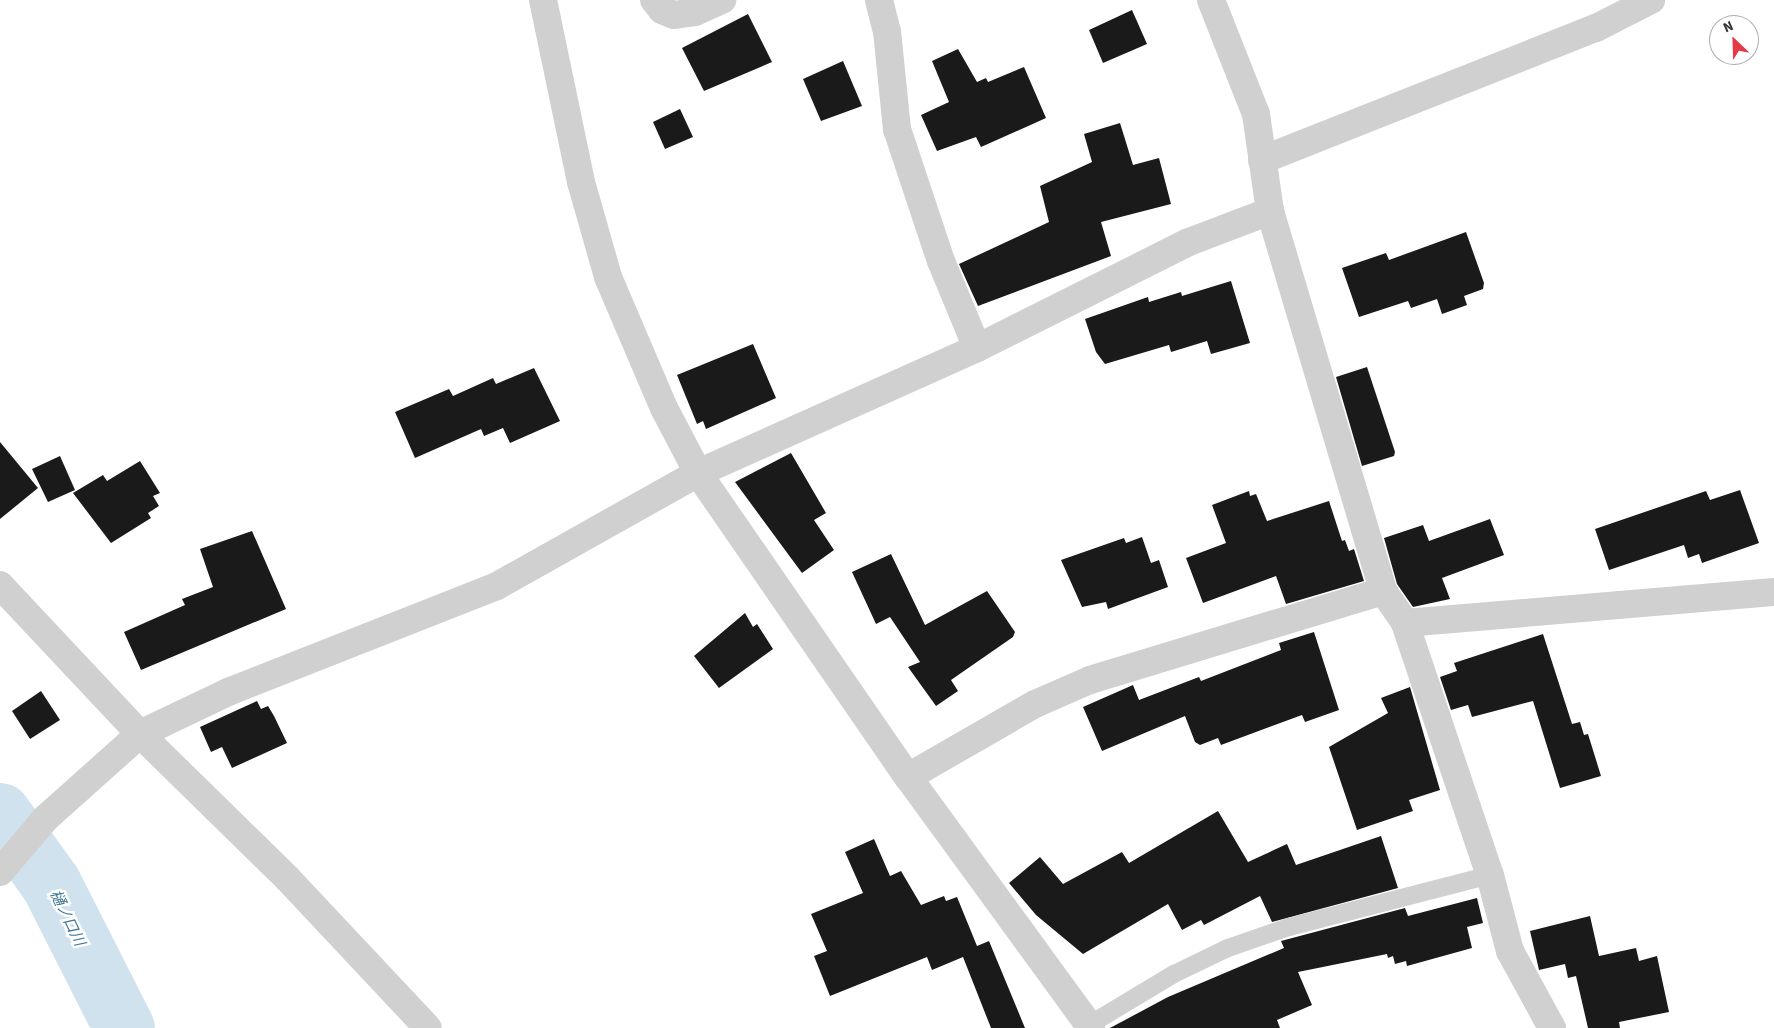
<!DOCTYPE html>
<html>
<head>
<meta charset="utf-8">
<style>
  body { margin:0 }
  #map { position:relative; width:1774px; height:1028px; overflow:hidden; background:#fff; font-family:"Source Sans 3","Noto Sans JP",sans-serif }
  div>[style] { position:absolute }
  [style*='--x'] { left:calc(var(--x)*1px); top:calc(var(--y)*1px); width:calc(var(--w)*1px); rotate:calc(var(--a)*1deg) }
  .river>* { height:61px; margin:-30.5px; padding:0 30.5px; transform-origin:30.5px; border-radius:30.5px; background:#cfe2ee }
  .building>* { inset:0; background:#1a1a1a }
  .service>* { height:18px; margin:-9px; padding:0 9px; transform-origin:9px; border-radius:9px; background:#d0d0d0 }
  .minor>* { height:28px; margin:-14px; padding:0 14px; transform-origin:14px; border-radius:14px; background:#d0d0d0 }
  .tertiary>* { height:28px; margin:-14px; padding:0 14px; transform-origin:14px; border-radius:14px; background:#d0d0d0 }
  span { translate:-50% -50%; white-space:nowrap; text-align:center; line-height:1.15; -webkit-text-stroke:5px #fff; paint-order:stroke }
  .water-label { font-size:15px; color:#3f7597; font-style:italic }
  .north { position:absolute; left:1709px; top:15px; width:50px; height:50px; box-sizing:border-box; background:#fff; border:1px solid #adadad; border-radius:50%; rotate:336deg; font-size:14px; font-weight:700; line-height:20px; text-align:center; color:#333 }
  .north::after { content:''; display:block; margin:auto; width:18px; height:22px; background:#e63946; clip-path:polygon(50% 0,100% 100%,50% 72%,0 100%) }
</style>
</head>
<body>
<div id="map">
  <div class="river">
    <div style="--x:0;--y:813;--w:87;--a:54.3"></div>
    <div style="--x:51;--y:884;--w:161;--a:63.1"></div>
  </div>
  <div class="building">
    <div style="clip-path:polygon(1132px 10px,1147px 44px,1103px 63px,1089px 30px)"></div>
    <div style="clip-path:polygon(748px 14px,772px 62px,704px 91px,682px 48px)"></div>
    <div style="clip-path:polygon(958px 49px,977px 82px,986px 78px,988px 82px,1024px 67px,1046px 118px,981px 147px,976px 137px,937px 151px,921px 115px,949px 102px,932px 61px)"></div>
    <div style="clip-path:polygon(843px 61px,862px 106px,821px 121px,803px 79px)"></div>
    <div style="clip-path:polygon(680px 109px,693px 137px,665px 149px,653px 122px)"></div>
    <div style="clip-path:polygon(1120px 123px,1133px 165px,1159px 158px,1171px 204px,1101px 222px,1111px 256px,978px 306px,959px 264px,1049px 222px,1040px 186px,1092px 162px,1084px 134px)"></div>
    <div style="clip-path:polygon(1466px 232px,1484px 283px,1483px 289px,1464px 296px,1467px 305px,1442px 314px,1437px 299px,1411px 308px,1408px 301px,1359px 317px,1342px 268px,1386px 253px,1389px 260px)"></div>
    <div style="clip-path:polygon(1231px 281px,1250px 343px,1211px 354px,1207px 341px,1171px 352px,1169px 345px,1105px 364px,1096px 352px,1085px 319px,1148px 297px,1149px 302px,1181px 292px,1182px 296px)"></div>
    <div style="clip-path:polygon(753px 344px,776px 398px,706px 429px,703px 421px,697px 424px,677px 375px)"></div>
    <div style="clip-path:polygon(1367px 367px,1395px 452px,1394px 456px,1362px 466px,1336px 377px)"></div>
    <div style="clip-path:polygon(534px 368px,560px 421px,510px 443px,503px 428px,484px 436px,481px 429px,415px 458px,395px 412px,449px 389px,453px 396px,493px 378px,496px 384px)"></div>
    <div style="clip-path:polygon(0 442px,38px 488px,0 519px)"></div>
    <div style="clip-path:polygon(791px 453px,826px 513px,814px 520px,834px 550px,802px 573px,735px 482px)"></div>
    <div style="clip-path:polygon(60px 456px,75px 490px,48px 502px,32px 469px)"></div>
    <div style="clip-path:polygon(140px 461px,160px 493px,153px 496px,159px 506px,148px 513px,151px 518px,111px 543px,73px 493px,103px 475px,107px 481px)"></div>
    <div style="clip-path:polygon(1740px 490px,1759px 543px,1702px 563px,1699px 554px,1688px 558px,1684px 545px,1609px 570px,1595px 529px,1706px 491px,1710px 500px)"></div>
    <div style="clip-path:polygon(1249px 491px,1250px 496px,1256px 494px,1267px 521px,1329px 501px,1342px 541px,1345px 540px,1349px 551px,1354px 549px,1364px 581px,1286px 604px,1276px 576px,1203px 603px,1186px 558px,1226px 543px,1212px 505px)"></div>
    <div style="clip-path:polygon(1490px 519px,1504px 555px,1442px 578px,1450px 599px,1413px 607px,1397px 584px,1384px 538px,1423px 525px,1429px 541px)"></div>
    <div style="clip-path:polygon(252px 531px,286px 609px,141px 670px,124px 632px,185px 605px,182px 599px,213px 587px,200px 549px)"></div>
    <div style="clip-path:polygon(1142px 537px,1151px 563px,1159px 560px,1168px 587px,1108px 609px,1106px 602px,1082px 607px,1061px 560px,1124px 538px,1126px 543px)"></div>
    <div style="clip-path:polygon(891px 554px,925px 625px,987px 591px,1015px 632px,1013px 637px,951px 680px,958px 691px,936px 706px,908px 667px,920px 662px,890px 617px,876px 624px,852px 572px)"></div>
    <div style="clip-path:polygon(745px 613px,753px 627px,757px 624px,773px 649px,719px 688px,694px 656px)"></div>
    <div style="clip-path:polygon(1314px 632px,1339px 710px,1305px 722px,1302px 715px,1221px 745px,1218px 738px,1200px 745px,1195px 742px,1185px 716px,1102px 751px,1083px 707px,1133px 685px,1139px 700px,1199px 677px,1201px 681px,1281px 650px,1279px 643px)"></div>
    <div style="clip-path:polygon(1543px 634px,1572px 724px,1580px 722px,1584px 735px,1588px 734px,1601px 776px,1560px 788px,1533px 701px,1472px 717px,1468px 705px,1451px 710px,1440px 677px,1457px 671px,1454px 663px)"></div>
    <div style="clip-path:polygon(1410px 687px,1440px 790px,1409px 800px,1413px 811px,1357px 830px,1329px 747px,1388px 713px,1381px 698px)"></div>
    <div style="clip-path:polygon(41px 691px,60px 720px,30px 739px,12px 711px)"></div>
    <div style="clip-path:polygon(257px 701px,261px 709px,268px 706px,274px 716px,287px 743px,232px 768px,222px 747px,211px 752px,200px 727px)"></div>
    <div style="clip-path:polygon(1218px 811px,1248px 862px,1287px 844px,1296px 865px,1381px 836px,1398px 888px,1272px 922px,1260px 896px,1204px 925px,1201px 920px,1182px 930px,1168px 904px,1083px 954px,1036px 915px,1009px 883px,1040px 857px,1063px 884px,1122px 852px,1129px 863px)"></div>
    <div style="clip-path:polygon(874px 839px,890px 876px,901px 871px,921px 905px,944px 896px,946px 901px,957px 897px,977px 946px,989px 941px,1025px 1028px,991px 1028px,963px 957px,932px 970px,927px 957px,830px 996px,814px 956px,827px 951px,811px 914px,863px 893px,845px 852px)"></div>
    <div style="clip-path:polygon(1477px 898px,1483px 923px,1467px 927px,1472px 948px,1407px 966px,1406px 961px,1395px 964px,1393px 956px,1388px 958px,1387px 954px,1298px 972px,1312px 1005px,1277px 1020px,1280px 1028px,1110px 1028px,1168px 997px,1284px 948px,1281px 941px,1405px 908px,1408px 916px)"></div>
    <div style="clip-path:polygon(1590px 916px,1599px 956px,1636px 948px,1639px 961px,1657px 956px,1669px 1012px,1619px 1022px,1620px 1028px,1588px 1028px,1576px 976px,1568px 978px,1565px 964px,1539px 970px,1530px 931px)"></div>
  </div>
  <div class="service">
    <div style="--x:1089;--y:1025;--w:99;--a:-31"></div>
    <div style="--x:1174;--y:974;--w:60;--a:-25.7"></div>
    <div style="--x:1228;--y:948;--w:65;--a:-19"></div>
    <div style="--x:1289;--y:927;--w:208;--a:-14.5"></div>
  </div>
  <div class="minor">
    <div style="--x:654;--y:0;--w:13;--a:51"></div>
    <div style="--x:662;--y:10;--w:13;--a:23"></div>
    <div style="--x:674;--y:15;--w:21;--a:-8"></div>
    <div style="--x:695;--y:12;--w:30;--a:-24"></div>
    <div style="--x:879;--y:0;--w:32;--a:76"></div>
    <div style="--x:887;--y:31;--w:99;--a:84.2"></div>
    <div style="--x:897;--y:129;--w:139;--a:71.6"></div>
    <div style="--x:941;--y:261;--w:94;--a:67.5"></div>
    <div style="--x:1211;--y:0;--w:123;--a:68.5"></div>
    <div style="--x:1256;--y:114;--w:98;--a:81.8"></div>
    <div style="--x:1270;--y:211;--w:396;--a:73.4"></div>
    <div style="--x:1383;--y:591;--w:39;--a:55"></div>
    <div style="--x:1405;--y:623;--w:266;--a:71.4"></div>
    <div style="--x:1490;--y:875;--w:79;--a:75.3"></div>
    <div style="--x:1510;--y:951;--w:88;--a:61.4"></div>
    <div style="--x:1262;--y:160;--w:359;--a:-21.6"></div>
    <div style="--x:1596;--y:28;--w:62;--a:-27"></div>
    <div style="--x:0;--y:585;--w:204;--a:46.8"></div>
    <div style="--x:140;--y:734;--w:207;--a:44.4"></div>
    <div style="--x:288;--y:879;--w:204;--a:46.8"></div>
    <div style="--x:1405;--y:623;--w:370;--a:-4.8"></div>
    <div style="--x:908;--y:777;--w:146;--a:-29.9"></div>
    <div style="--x:1035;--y:704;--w:60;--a:-23.6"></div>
    <div style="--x:1090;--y:680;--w:306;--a:-16.9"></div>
    <div style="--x:0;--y:872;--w:71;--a:-49.6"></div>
    <div style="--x:46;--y:818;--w:126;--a:-41.8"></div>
    <div style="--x:140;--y:734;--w:98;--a:-25.5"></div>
    <div style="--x:228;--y:692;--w:287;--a:-21.5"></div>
    <div style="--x:495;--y:587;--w:233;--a:-29.3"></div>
    <div style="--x:698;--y:473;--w:306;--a:-24.1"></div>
    <div style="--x:977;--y:348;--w:237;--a:-26.6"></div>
    <div style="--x:1189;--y:242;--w:87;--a:-20.9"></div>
  </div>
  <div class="tertiary">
    <div style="--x:543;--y:0;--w:186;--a:78.2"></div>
    <div style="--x:581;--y:182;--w:99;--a:74.1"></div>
    <div style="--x:608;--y:277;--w:142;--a:66.9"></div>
    <div style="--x:664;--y:408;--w:73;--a:62.4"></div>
    <div style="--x:698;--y:473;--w:369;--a:55.4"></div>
    <div style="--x:908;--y:777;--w:311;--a:53.9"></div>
  </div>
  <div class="water-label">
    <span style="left:67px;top:918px;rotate:64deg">樋ノ口川</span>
  </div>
  <div class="north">N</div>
</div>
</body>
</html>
